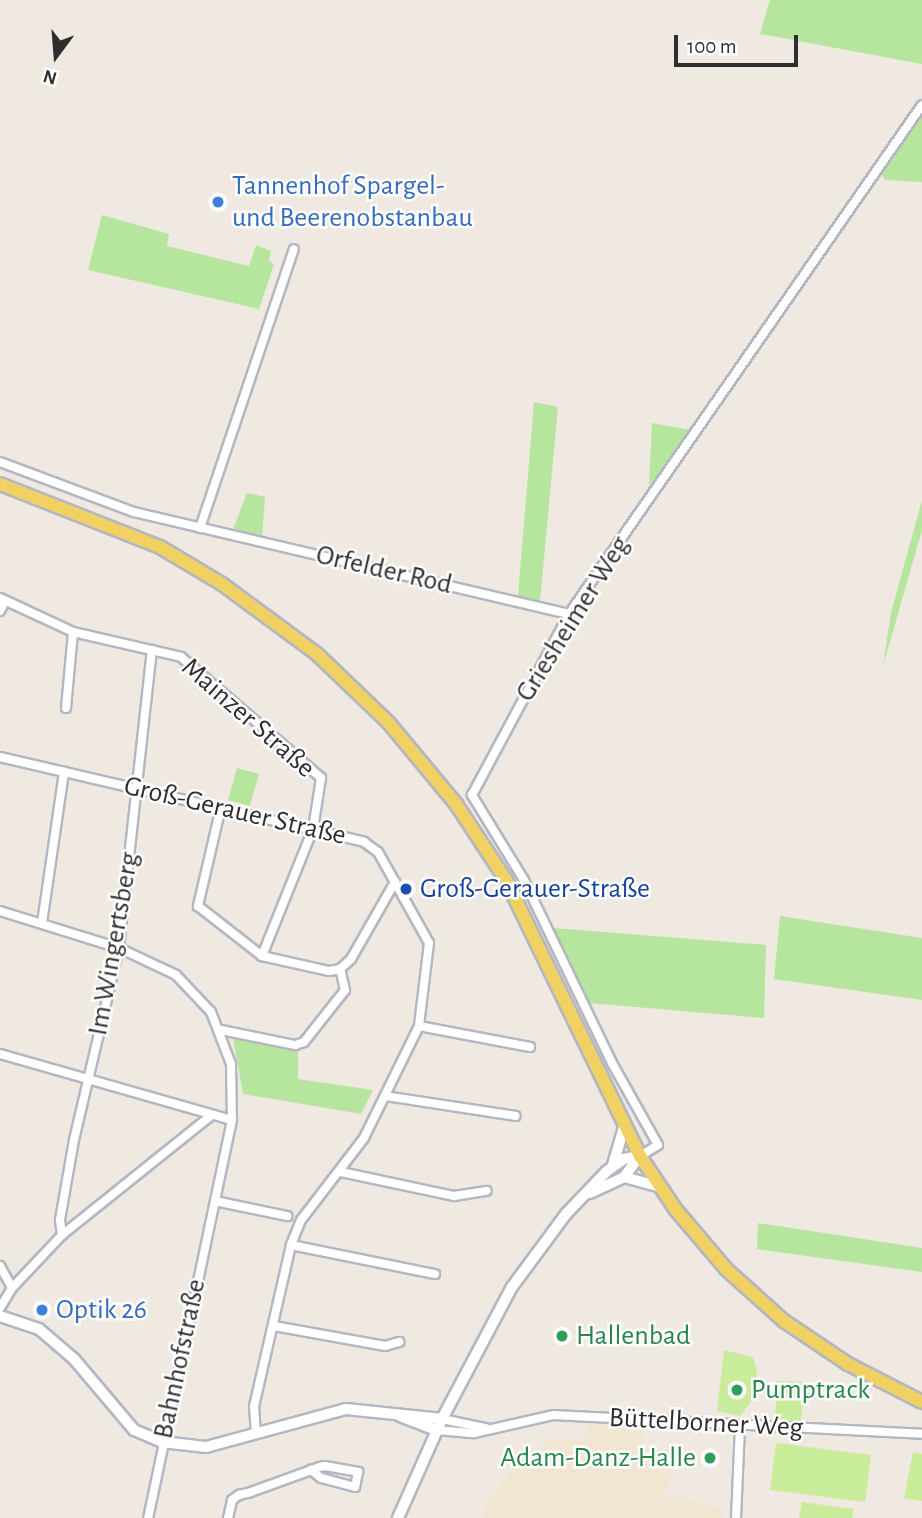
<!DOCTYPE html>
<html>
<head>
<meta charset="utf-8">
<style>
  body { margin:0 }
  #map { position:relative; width:922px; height:1518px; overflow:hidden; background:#efe9e1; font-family:"Alegreya Sans",sans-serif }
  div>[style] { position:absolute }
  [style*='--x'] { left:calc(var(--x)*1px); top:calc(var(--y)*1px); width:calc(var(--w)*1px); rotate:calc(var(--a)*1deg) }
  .education>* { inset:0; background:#f0e6d1 }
  .green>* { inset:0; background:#b6e59e }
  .pitch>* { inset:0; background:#c9ec9a }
  .roads { filter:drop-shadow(2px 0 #b4b7c1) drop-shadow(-2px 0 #b4b7c1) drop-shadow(0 2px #b4b7c1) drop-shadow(0 -2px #b4b7c1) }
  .street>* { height:8px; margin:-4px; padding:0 4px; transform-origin:4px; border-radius:4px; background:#fff }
  .secondary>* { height:10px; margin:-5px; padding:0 5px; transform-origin:5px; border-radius:5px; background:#fff }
  .primary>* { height:12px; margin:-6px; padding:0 6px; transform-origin:6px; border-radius:6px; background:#f2d163 }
  .dots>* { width:19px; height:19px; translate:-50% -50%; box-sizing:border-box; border:4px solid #fff; border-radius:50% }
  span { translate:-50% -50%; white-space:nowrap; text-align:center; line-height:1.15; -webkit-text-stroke:5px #fff; paint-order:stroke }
  .shop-label { font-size:28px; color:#366cbe }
  .left { translate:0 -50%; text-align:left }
  .street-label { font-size:28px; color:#2e2e2e }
  .transit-label { font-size:28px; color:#164399 }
  .leisure-label { font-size:28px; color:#27864d }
  .right { translate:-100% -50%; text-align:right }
  .north { position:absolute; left:21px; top:21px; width:70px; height:70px; -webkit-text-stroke:5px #fff; paint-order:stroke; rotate:196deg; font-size:19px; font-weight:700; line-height:28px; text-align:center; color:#2e2e2e }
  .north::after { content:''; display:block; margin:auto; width:24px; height:32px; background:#2e2e2e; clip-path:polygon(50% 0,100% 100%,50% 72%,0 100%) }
  .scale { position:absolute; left:674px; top:35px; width:124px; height:32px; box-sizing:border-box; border:4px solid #2e2e2e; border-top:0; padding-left:9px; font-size:21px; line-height:24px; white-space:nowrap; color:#2e2e2e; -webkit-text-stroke:5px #fff; paint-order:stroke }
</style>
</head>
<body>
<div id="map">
  <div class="education">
    <div style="clip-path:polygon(587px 1422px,644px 1426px,642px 1448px,679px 1451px,662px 1503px,622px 1491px,624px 1475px,583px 1470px)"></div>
    <div style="clip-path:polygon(545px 1438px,584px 1441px,581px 1471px,623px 1476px,621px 1492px,663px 1504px,666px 1494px,724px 1509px,722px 1518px,482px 1518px,487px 1500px,527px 1453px,542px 1452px)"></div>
  </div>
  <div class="green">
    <div style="clip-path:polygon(770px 0,922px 0,922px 64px,760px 34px)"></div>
    <div style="clip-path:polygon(922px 112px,922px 182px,885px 180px,881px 173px)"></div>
    <div style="clip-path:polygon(102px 215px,169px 234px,167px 246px,249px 266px,256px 245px,271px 251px,269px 261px,274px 264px,259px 309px,88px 270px)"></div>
    <div style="clip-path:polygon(534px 402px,558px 407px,540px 601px,518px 596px)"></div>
    <div style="clip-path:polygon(652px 423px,690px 430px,649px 486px)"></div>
    <div style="clip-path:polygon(247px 493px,265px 497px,262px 539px,232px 532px)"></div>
    <div style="clip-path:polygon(922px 500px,922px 530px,883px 666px,891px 613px)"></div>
    <div style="clip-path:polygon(237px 768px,259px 774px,250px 806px,228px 800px)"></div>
    <div style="clip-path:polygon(780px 916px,922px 938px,922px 1000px,774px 979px)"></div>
    <div style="clip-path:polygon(553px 928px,766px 945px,764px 1018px,589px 1003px)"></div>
    <div style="clip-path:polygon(233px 1038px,298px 1050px,298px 1079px,373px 1090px,361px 1114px,243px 1094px)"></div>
    <div style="clip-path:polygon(758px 1223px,922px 1248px,922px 1272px,757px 1249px)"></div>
  </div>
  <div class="pitch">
    <div style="clip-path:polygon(724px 1350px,753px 1357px,757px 1371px,754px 1398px,740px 1416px,717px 1411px)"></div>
    <div style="clip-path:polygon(777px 1381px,804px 1382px,801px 1424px,775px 1422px)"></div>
    <div style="clip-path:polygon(776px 1443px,871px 1455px,865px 1502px,770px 1490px)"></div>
    <div style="clip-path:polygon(913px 1452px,922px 1454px,922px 1501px,904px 1498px)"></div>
    <div style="clip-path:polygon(802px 1502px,854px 1509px,852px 1518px,799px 1518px)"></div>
  </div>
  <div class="roads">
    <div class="street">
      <div style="--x:0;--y:462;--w:143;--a:20.5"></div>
      <div style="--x:134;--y:512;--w:447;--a:13.2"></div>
      <div style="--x:200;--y:528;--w:294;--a:-71.4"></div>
      <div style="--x:0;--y:598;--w:81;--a:25"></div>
      <div style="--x:73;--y:632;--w:111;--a:13"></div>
      <div style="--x:181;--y:657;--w:185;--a:40.8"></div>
      <div style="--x:321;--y:778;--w:52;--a:98.9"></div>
      <div style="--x:313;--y:829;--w:137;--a:111.9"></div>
      <div style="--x:0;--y:611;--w:11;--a:-63"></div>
      <div style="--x:66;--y:708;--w:76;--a:-84.7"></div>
      <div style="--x:0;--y:757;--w:374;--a:13.1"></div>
      <div style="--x:364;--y:842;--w:17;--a:36"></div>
      <div style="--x:378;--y:852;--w:104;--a:60.7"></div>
      <div style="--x:429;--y:943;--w:84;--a:96.9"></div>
      <div style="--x:419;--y:1026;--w:125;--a:116.2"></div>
      <div style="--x:364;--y:1138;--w:103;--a:127.5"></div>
      <div style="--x:301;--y:1220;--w:27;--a:112"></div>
      <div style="--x:291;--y:1245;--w:165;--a:102.9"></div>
      <div style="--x:254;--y:1406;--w:27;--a:86"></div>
      <div style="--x:221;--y:807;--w:102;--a:103.1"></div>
      <div style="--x:198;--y:906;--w:81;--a:38"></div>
      <div style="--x:262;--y:956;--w:69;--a:12.6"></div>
      <div style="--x:329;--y:971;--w:11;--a:-10"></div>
      <div style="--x:340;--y:969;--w:15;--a:-42"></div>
      <div style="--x:351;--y:959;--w:89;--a:-60.3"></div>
      <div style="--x:0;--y:911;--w:125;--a:17.3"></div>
      <div style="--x:119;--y:948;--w:63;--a:25.3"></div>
      <div style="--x:176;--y:975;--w:51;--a:46.6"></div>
      <div style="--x:211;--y:1012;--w:56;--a:69"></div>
      <div style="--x:231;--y:1064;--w:56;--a:89"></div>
      <div style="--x:232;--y:1120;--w:407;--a:101.9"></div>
      <div style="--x:42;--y:923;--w:153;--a:-81.7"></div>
      <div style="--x:419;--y:1026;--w:113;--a:10.7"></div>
      <div style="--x:221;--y:1030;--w:76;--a:11.5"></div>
      <div style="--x:295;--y:1045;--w:9;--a:-18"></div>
      <div style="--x:304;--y:1042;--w:66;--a:-51.7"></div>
      <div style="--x:345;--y:990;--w:22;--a:-103"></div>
      <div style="--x:0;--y:1054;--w:241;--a:15.9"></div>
      <div style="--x:385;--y:1096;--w:132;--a:8.7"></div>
      <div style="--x:640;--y:1156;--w:21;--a:-31"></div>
      <div style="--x:658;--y:1145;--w:94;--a:-119.3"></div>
      <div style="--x:612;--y:1063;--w:203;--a:-115.7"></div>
      <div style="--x:524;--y:880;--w:100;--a:-121.5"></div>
      <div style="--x:472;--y:795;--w:205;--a:-61.8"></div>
      <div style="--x:569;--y:614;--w:619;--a:-55.26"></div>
      <div style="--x:341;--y:1172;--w:116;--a:12"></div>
      <div style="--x:454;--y:1196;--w:33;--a:-9"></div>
      <div style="--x:215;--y:1201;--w:74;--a:11.8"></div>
      <div style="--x:62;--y:1235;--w:15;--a:-98"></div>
      <div style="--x:60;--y:1220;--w:81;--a:-80.1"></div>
      <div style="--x:74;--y:1140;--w:197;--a:-76.8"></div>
      <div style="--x:119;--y:948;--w:300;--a:-83.7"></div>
      <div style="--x:291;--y:1245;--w:147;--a:11.4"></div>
      <div style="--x:0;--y:1266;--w:25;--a:61"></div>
      <div style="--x:0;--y:1308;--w:23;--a:-59"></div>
      <div style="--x:12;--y:1288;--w:73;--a:-46.7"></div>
      <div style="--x:62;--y:1235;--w:192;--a:-38.7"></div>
      <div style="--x:274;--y:1326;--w:113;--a:10.2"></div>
      <div style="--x:385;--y:1346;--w:15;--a:-16"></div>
      <div style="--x:442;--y:1419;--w:45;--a:11.6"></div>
      <div style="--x:436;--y:1430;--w:38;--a:5"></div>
      <div style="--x:474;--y:1433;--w:81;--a:-12.8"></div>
      <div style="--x:553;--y:1415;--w:369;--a:2.9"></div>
      <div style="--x:228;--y:1518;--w:18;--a:-77"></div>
      <div style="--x:232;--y:1500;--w:9;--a:-36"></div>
      <div style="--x:239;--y:1495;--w:9;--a:-13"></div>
      <div style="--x:248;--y:1493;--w:77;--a:-19.9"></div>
      <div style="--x:320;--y:1467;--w:5;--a:-11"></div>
      <div style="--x:325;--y:1466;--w:34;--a:10"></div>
      <div style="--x:358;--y:1472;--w:15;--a:101"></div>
      <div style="--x:355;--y:1487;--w:35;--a:-165"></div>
      <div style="--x:321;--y:1478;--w:13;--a:-141"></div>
      <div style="--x:736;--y:1518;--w:93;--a:-87.5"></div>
    </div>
    <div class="secondary">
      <div style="--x:613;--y:1165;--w:43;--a:-73.7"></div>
      <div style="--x:624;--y:1177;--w:35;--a:15"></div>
      <div style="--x:590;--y:1193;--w:38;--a:-25"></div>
      <div style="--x:624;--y:1177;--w:26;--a:-53"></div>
      <div style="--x:0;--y:1316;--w:41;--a:18.4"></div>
      <div style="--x:39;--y:1329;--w:46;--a:40.6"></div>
      <div style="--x:74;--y:1359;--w:93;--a:49.8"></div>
      <div style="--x:134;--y:1430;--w:30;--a:23"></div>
      <div style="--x:162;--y:1442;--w:44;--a:6.5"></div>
      <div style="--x:206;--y:1447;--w:145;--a:-15.2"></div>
      <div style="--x:346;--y:1409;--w:97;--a:5.9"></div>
      <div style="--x:400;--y:1416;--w:39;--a:21"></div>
      <div style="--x:398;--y:1518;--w:108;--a:-66"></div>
      <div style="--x:442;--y:1419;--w:149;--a:-62.1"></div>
      <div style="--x:512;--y:1287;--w:91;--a:-53.5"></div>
      <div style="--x:566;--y:1214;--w:59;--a:-46.4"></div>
      <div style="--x:607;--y:1171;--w:21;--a:-35"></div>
      <div style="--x:624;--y:1159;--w:16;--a:-11"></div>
    </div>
    <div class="primary">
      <div style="--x:0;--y:484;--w:172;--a:21.5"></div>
      <div style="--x:160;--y:547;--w:72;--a:30.8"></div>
      <div style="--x:222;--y:584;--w:118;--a:36.4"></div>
      <div style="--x:317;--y:654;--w:98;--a:43.8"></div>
      <div style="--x:388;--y:722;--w:107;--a:50.3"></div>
      <div style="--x:456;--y:804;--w:91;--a:56.7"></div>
      <div style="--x:506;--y:880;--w:307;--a:64.1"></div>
      <div style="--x:640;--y:1156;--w:65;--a:56.3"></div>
      <div style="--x:676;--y:1210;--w:77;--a:49.7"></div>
      <div style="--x:726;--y:1269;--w:78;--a:41.9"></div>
      <div style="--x:784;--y:1321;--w:77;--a:33.9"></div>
      <div style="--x:848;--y:1364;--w:83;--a:27.2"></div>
    </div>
  </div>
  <div class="dots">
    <div style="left:218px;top:202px;background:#3f7fe0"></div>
    <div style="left:406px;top:889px;background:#1a4fb4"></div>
    <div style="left:42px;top:1310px;background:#3f7fe0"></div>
    <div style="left:562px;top:1336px;background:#2e9e5b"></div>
    <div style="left:737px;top:1390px;background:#2e9e5b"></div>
    <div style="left:710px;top:1458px;background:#2e9e5b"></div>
  </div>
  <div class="shop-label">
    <span class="left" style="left:232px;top:202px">Tannenhof Spargel-<br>und Beerenobstanbau</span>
    <span class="left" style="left:56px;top:1310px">Optik 26</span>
  </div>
  <div class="street-label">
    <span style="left:384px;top:570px;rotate:13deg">Orfelder Rod</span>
    <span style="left:573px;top:619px;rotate:-58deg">Griesheimer Weg</span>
    <span style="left:248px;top:718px;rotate:41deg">Mainzer Straße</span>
    <span style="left:235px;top:811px;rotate:13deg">Groß-Gerauer Straße</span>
    <span style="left:114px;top:944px;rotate:-80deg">Im Wingertsberg</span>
    <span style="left:180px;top:1359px;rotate:-78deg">Bahnhofstraße</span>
    <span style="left:706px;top:1423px;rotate:3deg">Büttelborner Weg</span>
  </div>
  <div class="transit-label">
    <span class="left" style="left:420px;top:889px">Groß-Gerauer-Straße</span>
  </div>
  <div class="leisure-label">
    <span class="left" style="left:576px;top:1336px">Hallenbad</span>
    <span class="left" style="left:751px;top:1390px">Pumptrack</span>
    <span class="right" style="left:696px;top:1458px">Adam-Danz-Halle</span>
  </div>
  <div class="north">N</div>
  <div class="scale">100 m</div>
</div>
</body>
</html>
